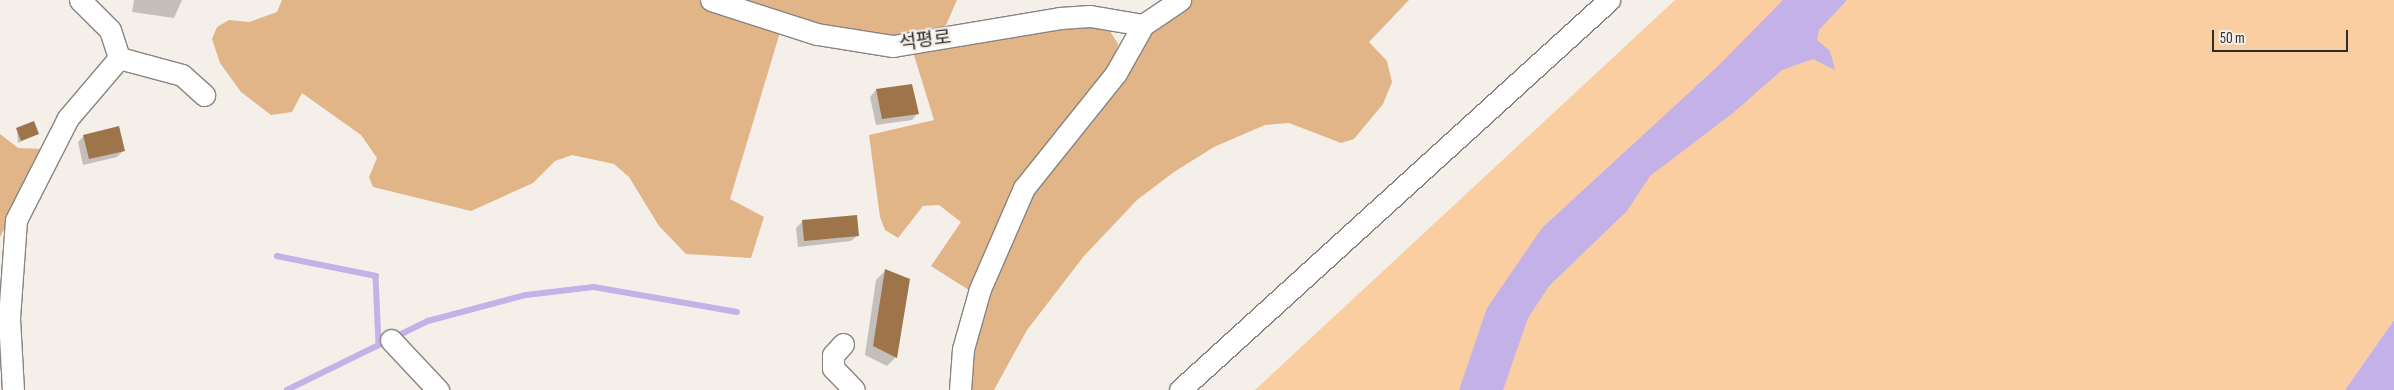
<!DOCTYPE html>
<html>
<head>
<meta charset="utf-8">
<style>
  body { margin:0 }
  #map { position:relative; width:2394px; height:390px; overflow:hidden; background:#f5efea; font-family:"Sofia Sans Condensed","Noto Sans KR",sans-serif }
  div>[style] { position:absolute }
  [style*='--x'] { left:calc(var(--x)*1px); top:calc(var(--y)*1px); width:calc(var(--w)*1px); rotate:calc(var(--a)*1deg) }
  .green>* { inset:0; background:#fbcea2 }
  .forest>* { inset:0; background:#e2b589 }
  .water>* { inset:0; background:#c3b1e8 }
  .shadow>* { inset:0; background:#0003 }
  .stream>* { height:5.5px; margin:-2.75px; padding:0 2.75px; transform-origin:2.75px; border-radius:2.75px; background:#c3b1e8 }
  .building>* { inset:0; background:#9e744a }
  .roads { filter:drop-shadow(1px 0 #89847f) drop-shadow(-1px 0 #89847f) drop-shadow(0 1px #89847f) drop-shadow(0 -1px #89847f) }
  .minor>* { height:21px; margin:-10.5px; padding:0 10.5px; transform-origin:10.5px; border-radius:10.5px; background:#fff }
  span { translate:-50% -50%; white-space:nowrap; text-align:center; line-height:1.15; -webkit-text-stroke:4.5px #f5efea; paint-order:stroke }
  .street-label { font-size:19px; color:#2e2c2a }
  .scale { position:absolute; left:2212px; top:30px; width:136px; height:22px; box-sizing:border-box; border:2px solid #2e2c2a; border-top:0; padding-left:6px; font-size:15px; line-height:18px; white-space:nowrap; color:#2e2c2a; -webkit-text-stroke:4px #f5efea; paint-order:stroke }
</style>
</head>
<body>
<div id="map">
  <div class="green">
    <div style="clip-path:polygon(1675px 0,2394px 0,2394px 320px,2345px 390px,1255px 390px)"></div>
  </div>
  <div class="forest">
    <div style="clip-path:polygon(282px 0,957px 0,946px 25px,929px 37px,899px 40px,784px 19px,730px 199px,764px 217px,751px 258px,686px 254px,659px 226px,629px 177px,614px 164px,572px 155px,555px 161px,533px 183px,471px 211px,373px 187px,369px 177px,377px 158px,361px 135px,302px 93px,292px 112px,271px 115px,241px 92px,220px 63px,212px 39px,217px 27px,229px 20px,249px 22px,277px 12px)"></div>
    <div style="clip-path:polygon(1190px 0,1409px 0,1369px 42px,1387px 61px,1392px 82px,1383px 104px,1354px 139px,1341px 143px,1289px 123px,1265px 125px,1214px 147px,1174px 172px,1137px 200px,1084px 256px,1027px 330px,994px 390px,969px 390px,983px 299px,931px 266px,961px 222px,939px 205px,923px 206px,898px 238px,885px 230px,880px 217px,869px 135px,934px 120px,913px 52px,1094px 23px,1110px 31px,1118px 44px,1115px 58px)"></div>
    <div style="clip-path:polygon(0 134px,18px 148px,47px 149px,0 237px)"></div>
  </div>
  <div class="water">
    <div style="clip-path:polygon(1783px 0,1847px 0,1819px 30px,1817px 40px,1830px 51px,1835px 70px,1813px 59px,1782px 70px,1733px 113px,1650px 176px,1627px 211px,1549px 286px,1528px 318px,1503px 390px,1459px 390px,1487px 308px,1542px 228px,1718px 66px)"></div>
    <div style="clip-path:polygon(2394px 320px,2394px 390px,2345px 390px)"></div>
  </div>
  <div class="shadow">
    <div style="clip-path:polygon(134px 0,182px 0,174px 18px,132px 12px)"></div>
    <div style="clip-path:polygon(911px 86px,918px 113px,912px 120px,876px 125px,870px 97px,876px 90px)"></div>
    <div style="clip-path:polygon(17px 129px,37px 134px,18px 143px)"></div>
    <div style="clip-path:polygon(84px 136px,123px 151px,117px 157px,83px 165px,78px 142px)"></div>
    <div style="clip-path:polygon(802px 222px,858px 235px,851px 241px,798px 247px,796px 228px)"></div>
    <div style="clip-path:polygon(885px 271px,908px 279px,896px 357px,887px 366px,865px 355px,876px 280px)"></div>
  </div>
  <div class="stream">
    <div style="--x:277;--y:256;--w:101;--a:11.4"></div>
    <div style="--x:376;--y:276;--w:68;--a:87.5"></div>
    <div style="--x:287;--y:390;--w:157;--a:-26.1"></div>
    <div style="--x:428;--y:321;--w:101;--a:-14.9"></div>
    <div style="--x:526;--y:295;--w:68;--a:-6.7"></div>
    <div style="--x:594;--y:287;--w:145;--a:9.9"></div>
  </div>
  <div class="building">
    <div style="clip-path:polygon(912px 84px,919px 114px,882px 119px,876px 89px)"></div>
    <div style="clip-path:polygon(34px 121px,39px 134px,21px 141px,16px 128px)"></div>
    <div style="clip-path:polygon(119px 126px,125px 151px,89px 159px,83px 135px)"></div>
    <div style="clip-path:polygon(857px 215px,859px 236px,804px 241px,802px 220px)"></div>
    <div style="clip-path:polygon(885px 269px,910px 279px,897px 358px,873px 346px)"></div>
  </div>
  <div class="roads">
    <div class="minor">
      <div style="--x:80;--y:0;--w:42;--a:45"></div>
      <div style="--x:110;--y:30;--w:29;--a:72"></div>
      <div style="--x:711;--y:0;--w:111;--a:17.8"></div>
      <div style="--x:817;--y:34;--w:77;--a:9"></div>
      <div style="--x:893;--y:46;--w:169;--a:-9.5"></div>
      <div style="--x:1060;--y:18;--w:30;--a:-4"></div>
      <div style="--x:1090;--y:16;--w:54;--a:9.6"></div>
      <div style="--x:119;--y:58;--w:65;--a:15.1"></div>
      <div style="--x:182;--y:75;--w:30;--a:42"></div>
      <div style="--x:391;--y:340;--w:69;--a:46.8"></div>
      <div style="--x:843;--y:344;--w:15;--a:132"></div>
      <div style="--x:833;--y:355;--w:13;--a:90"></div>
      <div style="--x:833;--y:368;--w:30;--a:46"></div>
      <div style="--x:13;--y:390;--w:72;--a:-93.2"></div>
      <div style="--x:9;--y:318;--w:98;--a:-85.9"></div>
      <div style="--x:16;--y:220;--w:114;--a:-63"></div>
      <div style="--x:68;--y:118;--w:79;--a:-49.6"></div>
      <div style="--x:960;--y:390;--w:41;--a:-85.8"></div>
      <div style="--x:963;--y:349;--w:62;--a:-74.2"></div>
      <div style="--x:980;--y:289;--w:110;--a:-66.5"></div>
      <div style="--x:1024;--y:188;--w:147;--a:-51.3"></div>
      <div style="--x:1116;--y:73;--w:55;--a:-60.6"></div>
      <div style="--x:1143;--y:25;--w:45;--a:-34"></div>
      <div style="--x:1180;--y:390;--w:580;--a:-42.27"></div>
    </div>
  </div>
  <div class="street-label">
    <span style="left:925px;top:41px;rotate:-7deg">석평로</span>
  </div>
  <div class="scale">50 m</div>
</div>
</body>
</html>
